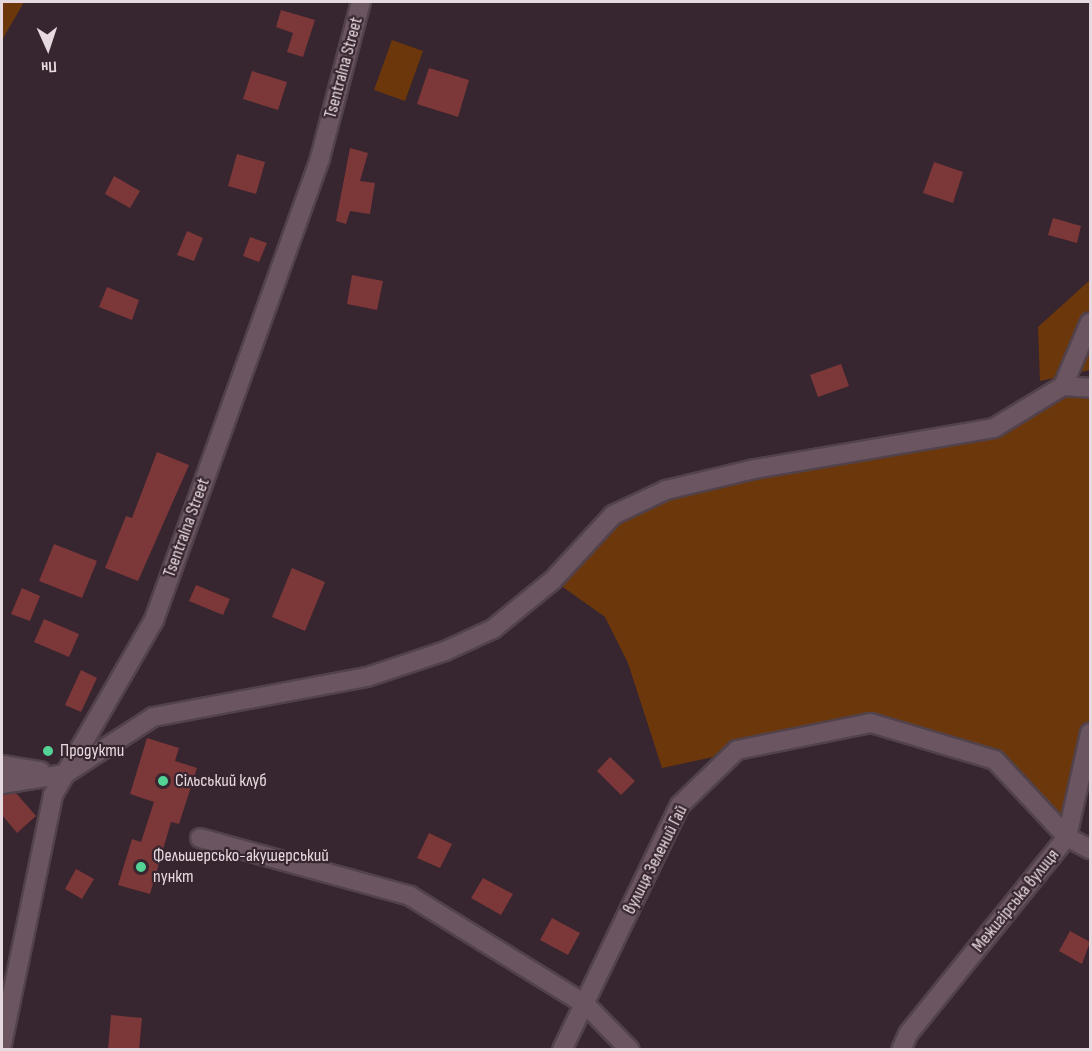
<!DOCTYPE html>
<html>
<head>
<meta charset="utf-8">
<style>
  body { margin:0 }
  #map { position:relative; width:1092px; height:1051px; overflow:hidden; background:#37252f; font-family:"Sofia Sans Condensed",sans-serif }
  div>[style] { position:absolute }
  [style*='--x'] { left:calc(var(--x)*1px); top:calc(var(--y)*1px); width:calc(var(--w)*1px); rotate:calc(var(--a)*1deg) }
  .green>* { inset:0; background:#6c380b }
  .building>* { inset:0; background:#7c3738 }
  .roads { filter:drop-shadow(2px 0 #52424b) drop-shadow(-2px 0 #52424b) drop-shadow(0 2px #52424b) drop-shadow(0 -2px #52424b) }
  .minor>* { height:18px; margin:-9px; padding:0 9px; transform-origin:9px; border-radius:9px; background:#6a5560 }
  .dots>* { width:16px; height:16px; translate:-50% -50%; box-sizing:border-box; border:3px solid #37252f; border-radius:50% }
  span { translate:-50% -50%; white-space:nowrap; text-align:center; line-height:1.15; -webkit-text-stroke:4.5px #37252f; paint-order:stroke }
  .street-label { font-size:18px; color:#e6d9df }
  .poi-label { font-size:18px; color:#e6d9df }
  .left { translate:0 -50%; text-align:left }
  .frame { position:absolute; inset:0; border:3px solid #e6d9df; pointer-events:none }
  .north { position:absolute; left:18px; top:18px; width:60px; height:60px; -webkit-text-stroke:4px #37252f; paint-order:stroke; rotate:177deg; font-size:16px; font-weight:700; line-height:24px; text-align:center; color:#e6d9df }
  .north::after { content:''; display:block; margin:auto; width:21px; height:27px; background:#e6d9df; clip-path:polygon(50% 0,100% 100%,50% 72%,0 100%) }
</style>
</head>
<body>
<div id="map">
  <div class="green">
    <div style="clip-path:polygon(2px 2px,24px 2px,2px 40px)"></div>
    <div style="clip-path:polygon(392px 40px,423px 51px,405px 101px,374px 90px)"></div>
    <div style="clip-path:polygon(1090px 280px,1090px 370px,1040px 381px,1038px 327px)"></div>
    <div style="clip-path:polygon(1090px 388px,1090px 733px,1067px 837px,995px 760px,871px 723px,662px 768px,628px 663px,605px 617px,553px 580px,613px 515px,666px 490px,994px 428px,1045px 398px)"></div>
  </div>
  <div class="building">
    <div style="clip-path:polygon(281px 10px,315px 20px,303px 57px,287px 52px,293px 33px,276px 27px)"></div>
    <div style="clip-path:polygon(429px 68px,469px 80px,458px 117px,417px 104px)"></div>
    <div style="clip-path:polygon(252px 71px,287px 82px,278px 110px,243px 99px)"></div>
    <div style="clip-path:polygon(350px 148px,368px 153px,360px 181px,375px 183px,370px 214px,350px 211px,346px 224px,336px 221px)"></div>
    <div style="clip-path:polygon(237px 154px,265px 162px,256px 194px,228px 186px)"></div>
    <div style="clip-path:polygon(934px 162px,963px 172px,953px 203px,923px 193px)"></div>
    <div style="clip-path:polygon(114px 176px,140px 191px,130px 208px,105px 194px)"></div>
    <div style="clip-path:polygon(1053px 218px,1081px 226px,1077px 243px,1048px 235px)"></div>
    <div style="clip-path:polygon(187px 231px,203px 238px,194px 261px,177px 255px)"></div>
    <div style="clip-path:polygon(250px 237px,267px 243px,259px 262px,243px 256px)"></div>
    <div style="clip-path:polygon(352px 275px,383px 281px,377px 310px,347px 304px)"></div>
    <div style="clip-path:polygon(107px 287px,139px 300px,132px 320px,99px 307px)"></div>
    <div style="clip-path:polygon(841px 364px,849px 386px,818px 397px,810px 375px)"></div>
    <div style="clip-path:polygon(157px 452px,189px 465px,138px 581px,105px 568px,126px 516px,132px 518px)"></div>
    <div style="clip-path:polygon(54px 544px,97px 561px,82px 598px,39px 581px)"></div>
    <div style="clip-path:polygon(292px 568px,325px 582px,305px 631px,272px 617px)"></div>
    <div style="clip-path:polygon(196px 585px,230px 599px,223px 615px,189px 601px)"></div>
    <div style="clip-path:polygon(22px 588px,40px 596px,30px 621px,11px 614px)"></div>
    <div style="clip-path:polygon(44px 619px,79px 634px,69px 657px,34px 642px)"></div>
    <div style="clip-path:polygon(81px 670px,97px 678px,81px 712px,65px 705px)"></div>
    <div style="clip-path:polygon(147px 738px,179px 748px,175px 761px,197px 768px,179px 824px,171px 822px,150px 894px,118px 885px,132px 839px,141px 842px,154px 802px,130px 794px)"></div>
    <div style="clip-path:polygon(610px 757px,635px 781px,621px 795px,597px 771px)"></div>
    <div style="clip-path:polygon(16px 793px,36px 816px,17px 833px,2px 815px,2px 795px)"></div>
    <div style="clip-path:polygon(429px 833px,452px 844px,440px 868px,417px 858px)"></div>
    <div style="clip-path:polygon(76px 869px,94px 879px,82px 899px,65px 889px)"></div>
    <div style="clip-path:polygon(483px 878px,513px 894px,501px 915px,471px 898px)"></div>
    <div style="clip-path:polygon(552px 918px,580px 933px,568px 955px,540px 940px)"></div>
    <div style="clip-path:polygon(1070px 931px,1090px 942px,1082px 964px,1059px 951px)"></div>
    <div style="clip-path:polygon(111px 1015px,142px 1018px,139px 1050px,108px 1050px)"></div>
  </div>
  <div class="roads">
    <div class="minor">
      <div style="--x:1063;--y:386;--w:69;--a:-67.1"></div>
      <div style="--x:2;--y:765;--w:39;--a:9"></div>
      <div style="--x:2;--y:784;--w:64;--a:-9"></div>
      <div style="--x:65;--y:774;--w:105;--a:-32.9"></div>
      <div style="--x:153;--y:717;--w:218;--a:-10.6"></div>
      <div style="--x:367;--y:677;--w:82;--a:-18.4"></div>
      <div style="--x:445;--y:651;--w:53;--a:-24.6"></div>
      <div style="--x:493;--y:629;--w:77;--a:-39.2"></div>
      <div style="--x:553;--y:580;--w:88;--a:-47.3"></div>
      <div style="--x:613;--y:515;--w:59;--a:-25.3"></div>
      <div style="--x:666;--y:490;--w:91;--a:-13.3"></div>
      <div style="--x:755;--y:469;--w:242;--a:-9.7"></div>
      <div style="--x:994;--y:428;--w:81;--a:-31.3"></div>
      <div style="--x:1063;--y:386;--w:27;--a:4"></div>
      <div style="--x:200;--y:838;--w:218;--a:15.4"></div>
      <div style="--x:410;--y:896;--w:206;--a:31.7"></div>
      <div style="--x:585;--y:1004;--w:64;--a:45.6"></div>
      <div style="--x:2;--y:1044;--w:254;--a:-78.4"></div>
      <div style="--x:53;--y:795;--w:202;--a:-60"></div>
      <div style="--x:154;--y:620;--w:491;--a:-70.2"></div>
      <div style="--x:320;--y:158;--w:161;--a:-75.3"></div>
      <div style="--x:562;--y:1050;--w:272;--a:-64.3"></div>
      <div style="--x:680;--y:805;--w:79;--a:-44"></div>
      <div style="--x:737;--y:750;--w:137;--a:-11.4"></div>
      <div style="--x:871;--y:723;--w:129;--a:16.6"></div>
      <div style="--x:995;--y:760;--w:105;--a:46.9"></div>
      <div style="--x:1067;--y:837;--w:26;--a:28"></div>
      <div style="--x:901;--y:1050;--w:17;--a:-66"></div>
      <div style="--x:908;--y:1034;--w:253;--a:-51.1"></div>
      <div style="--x:1067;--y:837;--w:107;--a:-77.5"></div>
    </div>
  </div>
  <div class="dots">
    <div style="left:48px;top:751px;background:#54d396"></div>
    <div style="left:163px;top:781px;background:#54d396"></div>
    <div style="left:141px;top:867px;background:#54d396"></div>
  </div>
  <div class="street-label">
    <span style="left:344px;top:68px;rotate:-75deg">Tsentralna Street</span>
    <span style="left:187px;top:528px;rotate:-70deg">Tsentralna Street</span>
    <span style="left:656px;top:860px;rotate:-63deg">вулиця Зелений Гай</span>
    <span style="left:1016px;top:901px;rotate:-51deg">Межигірська вулиця</span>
  </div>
  <div class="poi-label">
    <span class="left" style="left:60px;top:751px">Продукти</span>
    <span class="left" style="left:175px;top:781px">Сільський клуб</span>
    <span class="left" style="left:153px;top:867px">Фельшерсько-акушерський<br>пункт</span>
  </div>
  <div class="frame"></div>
  <div class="north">Пн</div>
</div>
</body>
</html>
